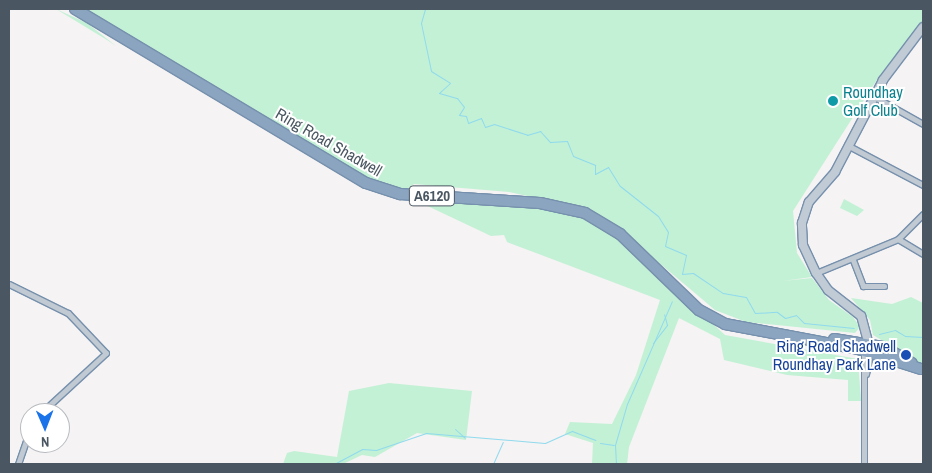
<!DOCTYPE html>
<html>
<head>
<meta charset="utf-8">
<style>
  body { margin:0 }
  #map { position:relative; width:932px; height:473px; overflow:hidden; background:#f5f3f3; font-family:"Archivo Narrow",sans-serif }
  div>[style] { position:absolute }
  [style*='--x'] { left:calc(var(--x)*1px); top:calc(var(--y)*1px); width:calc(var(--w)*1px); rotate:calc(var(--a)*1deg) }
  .green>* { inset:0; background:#c3f1d5 }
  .stream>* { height:1px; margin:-0.5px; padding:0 0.5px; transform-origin:0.5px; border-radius:0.5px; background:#90daee }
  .roads { filter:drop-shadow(1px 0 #7690ad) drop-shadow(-1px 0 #7690ad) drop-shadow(0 1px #7690ad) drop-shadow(0 -1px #7690ad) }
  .street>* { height:5px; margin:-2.5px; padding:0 2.5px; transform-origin:2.5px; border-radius:2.5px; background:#c1cad2 }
  .secondary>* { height:8px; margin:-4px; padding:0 4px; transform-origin:4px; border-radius:4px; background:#c1cbd6 }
  .highway>* { height:10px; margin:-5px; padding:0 5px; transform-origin:5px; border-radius:5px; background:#8ba5c1 }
  .dots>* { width:14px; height:14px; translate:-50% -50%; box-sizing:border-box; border:2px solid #fff; border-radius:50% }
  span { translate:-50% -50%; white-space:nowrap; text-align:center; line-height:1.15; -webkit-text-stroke:4px #fff; paint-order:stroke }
  .shield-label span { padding:1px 4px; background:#fff; border:1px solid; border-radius:4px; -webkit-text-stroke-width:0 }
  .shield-label { font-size:15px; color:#4a5661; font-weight:700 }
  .culture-label { font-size:16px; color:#0d838f }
  .left { translate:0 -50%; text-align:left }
  .street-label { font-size:16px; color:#4a5661 }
  .transit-label { font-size:16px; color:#164399 }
  .right { translate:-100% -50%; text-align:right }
  .frame { position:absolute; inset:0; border:10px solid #4a5661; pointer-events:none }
  .north { position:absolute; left:20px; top:403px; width:50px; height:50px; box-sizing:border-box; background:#fff; border:1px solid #b7bbc0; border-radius:50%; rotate:179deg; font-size:14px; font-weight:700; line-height:20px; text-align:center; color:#4a5661 }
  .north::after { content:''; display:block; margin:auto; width:18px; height:22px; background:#1a73e8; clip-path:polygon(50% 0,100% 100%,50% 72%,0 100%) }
</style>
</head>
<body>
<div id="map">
  <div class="green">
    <div style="clip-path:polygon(56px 9px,87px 23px,116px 46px,107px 40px)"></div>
    <div style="clip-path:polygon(84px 9px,923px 9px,923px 20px,878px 78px,793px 211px,797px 253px,812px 277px,783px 281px,812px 278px,829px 300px,853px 317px,860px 327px,855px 333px,746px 322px,715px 310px,619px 229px,578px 207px,509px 192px,414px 184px,405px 191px,368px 180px)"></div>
    <div style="clip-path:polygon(844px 199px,864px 210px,857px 216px,840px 208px)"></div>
    <div style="clip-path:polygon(417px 201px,550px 208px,581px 217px,612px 232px,725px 335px,858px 359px,861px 401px,848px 401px,848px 380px,787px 375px,724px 360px,720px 339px,679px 318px,629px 447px,627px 464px,592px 464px,593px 443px,565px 434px,570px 422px,612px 424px,636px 375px,660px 300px,507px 242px,504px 235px,491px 236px)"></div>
    <div style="clip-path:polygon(911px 297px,923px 303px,923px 365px,873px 335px,870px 320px,851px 298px,892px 304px)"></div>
    <div style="clip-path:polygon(389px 383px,472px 391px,466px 440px,417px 433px,375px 457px,362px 455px,343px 464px,283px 464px,287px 453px,294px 451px,337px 457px,349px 391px)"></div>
  </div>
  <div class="stream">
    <div style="--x:425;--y:9;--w:15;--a:106"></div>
    <div style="--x:421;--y:23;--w:49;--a:78.2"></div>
    <div style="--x:431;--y:71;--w:22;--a:32"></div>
    <div style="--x:450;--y:83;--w:15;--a:138"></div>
    <div style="--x:439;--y:93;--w:19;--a:16"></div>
    <div style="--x:457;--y:98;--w:11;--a:52"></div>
    <div style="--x:464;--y:107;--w:9;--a:122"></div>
    <div style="--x:459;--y:115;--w:7;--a:8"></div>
    <div style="--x:466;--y:116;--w:7;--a:74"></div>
    <div style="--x:468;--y:123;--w:14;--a:-21"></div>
    <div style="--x:481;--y:118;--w:10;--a:66"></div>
    <div style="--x:485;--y:127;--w:9;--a:-18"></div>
    <div style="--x:494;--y:124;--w:35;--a:18"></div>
    <div style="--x:527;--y:135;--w:14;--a:-17"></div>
    <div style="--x:540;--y:131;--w:15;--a:48"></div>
    <div style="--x:550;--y:142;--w:17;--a:-3"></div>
    <div style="--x:567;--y:141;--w:16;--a:68"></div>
    <div style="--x:573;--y:156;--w:24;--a:22"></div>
    <div style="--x:595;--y:165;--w:9;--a:90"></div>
    <div style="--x:595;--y:174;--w:15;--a:-28"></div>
    <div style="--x:608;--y:167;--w:22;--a:58"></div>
    <div style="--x:620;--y:186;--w:48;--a:38.3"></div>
    <div style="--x:658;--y:216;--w:19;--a:58"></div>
    <div style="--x:668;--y:232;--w:14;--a:102"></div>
    <div style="--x:665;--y:246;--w:23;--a:23"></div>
    <div style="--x:686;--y:255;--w:19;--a:102"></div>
    <div style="--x:682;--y:274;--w:11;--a:-5"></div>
    <div style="--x:693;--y:273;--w:36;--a:34"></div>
    <div style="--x:723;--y:293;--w:23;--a:10"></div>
    <div style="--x:746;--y:297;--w:18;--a:61"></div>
    <div style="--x:755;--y:313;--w:22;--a:-3"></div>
    <div style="--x:777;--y:312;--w:10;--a:37"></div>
    <div style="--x:785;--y:318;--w:11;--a:-15"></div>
    <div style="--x:796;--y:315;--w:11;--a:45"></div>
    <div style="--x:804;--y:323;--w:50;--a:5.7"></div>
    <div style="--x:879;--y:334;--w:16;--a:-14"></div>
    <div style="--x:895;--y:330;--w:12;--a:31"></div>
    <div style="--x:905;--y:336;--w:18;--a:3"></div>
    <div style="--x:653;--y:343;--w:23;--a:-52"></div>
    <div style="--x:667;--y:325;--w:11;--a:-105"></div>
    <div style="--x:455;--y:429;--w:13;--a:42"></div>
    <div style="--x:600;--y:443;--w:14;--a:8"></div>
    <div style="--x:334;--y:464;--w:32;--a:-28"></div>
    <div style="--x:362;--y:449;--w:14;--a:4"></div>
    <div style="--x:376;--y:450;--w:53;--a:-18.8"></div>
    <div style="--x:426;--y:433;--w:119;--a:4.8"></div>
    <div style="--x:545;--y:443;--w:30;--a:-24"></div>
    <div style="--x:572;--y:431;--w:25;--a:21"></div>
    <div style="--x:493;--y:464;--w:24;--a:-66"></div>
    <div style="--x:616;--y:464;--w:19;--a:-93"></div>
    <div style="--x:615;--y:445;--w:43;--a:-73.7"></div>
    <div style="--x:627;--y:404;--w:112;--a:-66.4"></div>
  </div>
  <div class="roads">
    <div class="street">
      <div style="--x:873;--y:96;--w:57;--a:29.2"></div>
      <div style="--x:847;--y:145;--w:86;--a:27.8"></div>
      <div style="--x:898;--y:239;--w:29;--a:31"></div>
      <div style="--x:853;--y:260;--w:28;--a:69"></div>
      <div style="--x:863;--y:286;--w:21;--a:0"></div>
      <div style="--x:816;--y:273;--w:89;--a:-22.5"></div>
      <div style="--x:898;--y:239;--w:35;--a:-45"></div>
      <div style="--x:9;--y:284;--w:66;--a:26.2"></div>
      <div style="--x:68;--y:313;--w:55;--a:46.5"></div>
      <div style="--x:106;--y:353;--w:88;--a:137.3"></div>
      <div style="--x:864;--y:351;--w:113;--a:90"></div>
      <div style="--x:866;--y:374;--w:21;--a:-79"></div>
      <div style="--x:18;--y:464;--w:36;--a:-71"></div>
    </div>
    <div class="secondary">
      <div style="--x:870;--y:349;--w:34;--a:-105"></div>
      <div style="--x:861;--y:316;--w:42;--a:-141.8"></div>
      <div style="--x:828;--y:290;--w:21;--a:-125"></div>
      <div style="--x:816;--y:273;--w:31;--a:-115"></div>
      <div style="--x:803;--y:245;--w:22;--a:-93"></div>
      <div style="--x:802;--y:223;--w:22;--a:-72"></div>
      <div style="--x:809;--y:202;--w:40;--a:-49"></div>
      <div style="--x:835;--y:172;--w:104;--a:-62.4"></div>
      <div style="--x:883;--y:80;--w:66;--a:-53"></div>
    </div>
    <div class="highway">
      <div style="--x:75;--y:9;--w:339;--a:30.9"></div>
      <div style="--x:366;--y:183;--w:36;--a:18"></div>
      <div style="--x:400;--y:194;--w:140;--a:3.7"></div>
      <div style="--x:540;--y:203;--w:46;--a:12.5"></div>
      <div style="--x:585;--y:213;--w:41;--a:31"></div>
      <div style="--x:620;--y:234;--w:110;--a:43.9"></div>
      <div style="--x:699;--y:310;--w:30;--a:28"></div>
      <div style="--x:725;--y:324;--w:135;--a:10.6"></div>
      <div style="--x:858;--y:349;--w:66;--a:17.6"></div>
      <div style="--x:834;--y:339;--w:51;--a:9.1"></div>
      <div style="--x:884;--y:347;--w:32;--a:30"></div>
    </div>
  </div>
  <div class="dots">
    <div style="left:833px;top:101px;background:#0f9aa8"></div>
    <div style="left:906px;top:355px;background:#1a4fb4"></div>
  </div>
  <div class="shield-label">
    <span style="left:432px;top:196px">A6120</span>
  </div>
  <div class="culture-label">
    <span class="left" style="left:843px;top:101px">Roundhay<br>Golf Club</span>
  </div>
  <div class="street-label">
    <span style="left:329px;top:142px;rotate:30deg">Ring Road Shadwell</span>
  </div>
  <div class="transit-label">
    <span class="right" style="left:896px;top:355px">Ring Road Shadwell<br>Roundhay Park Lane</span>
  </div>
  <div class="frame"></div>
  <div class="north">N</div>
</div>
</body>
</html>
